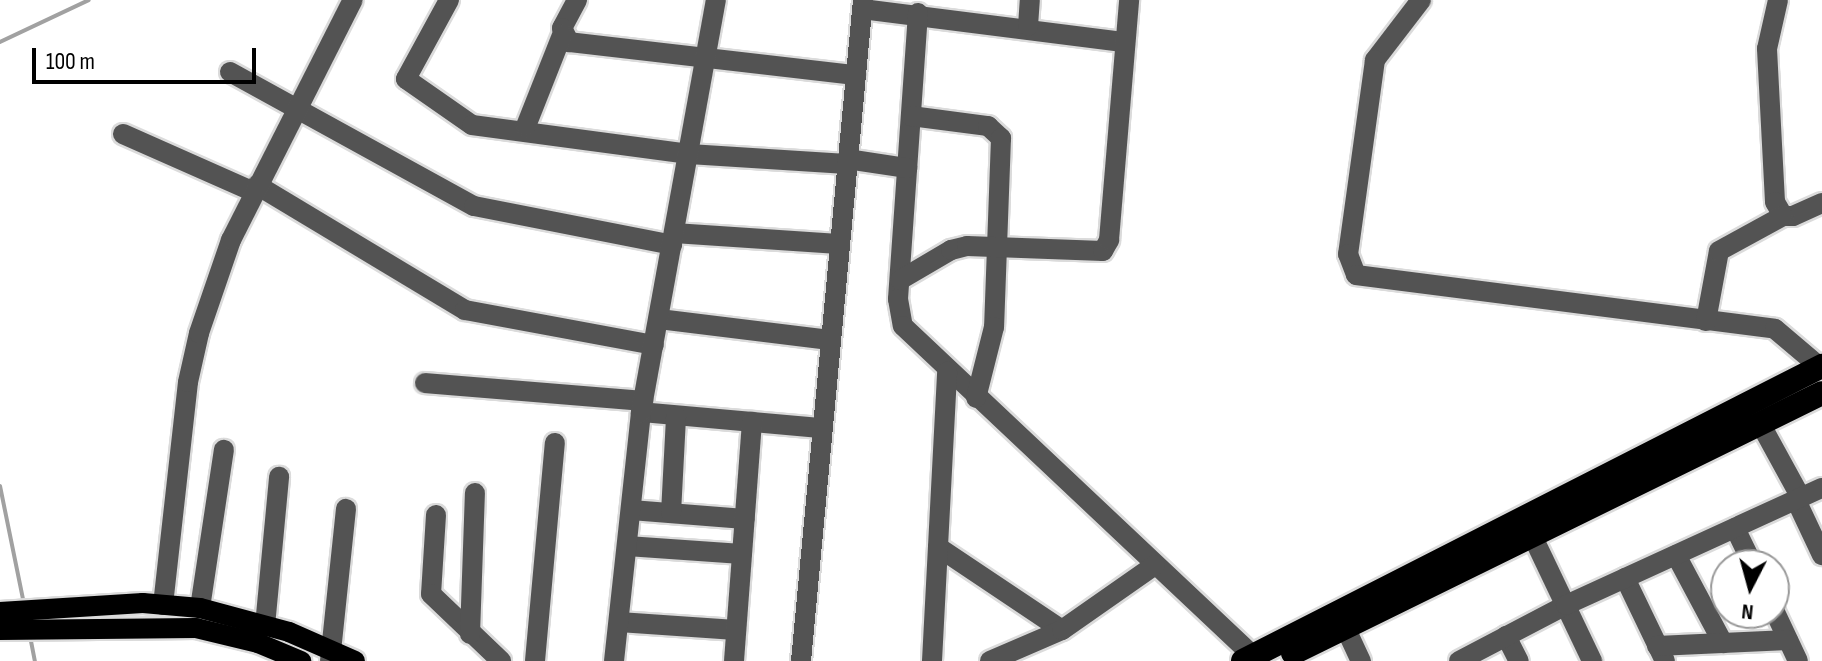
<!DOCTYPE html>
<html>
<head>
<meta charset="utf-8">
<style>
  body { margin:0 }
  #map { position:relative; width:1822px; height:661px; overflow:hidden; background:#fff; font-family:"Sofia Sans Condensed",sans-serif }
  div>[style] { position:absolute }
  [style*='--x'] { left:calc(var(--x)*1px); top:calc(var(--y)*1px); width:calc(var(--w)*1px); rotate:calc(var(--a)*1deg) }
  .stream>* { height:4px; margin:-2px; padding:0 2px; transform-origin:2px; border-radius:2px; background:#a1a1a1 }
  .roads { filter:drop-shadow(2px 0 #dbdbdb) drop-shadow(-2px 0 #dbdbdb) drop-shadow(0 2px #dbdbdb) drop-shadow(0 -2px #dbdbdb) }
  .minor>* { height:20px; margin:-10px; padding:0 10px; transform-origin:10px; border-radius:10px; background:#535353 }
  .major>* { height:20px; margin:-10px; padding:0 10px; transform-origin:10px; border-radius:10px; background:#000 }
  .highway>* { height:24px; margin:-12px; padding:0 12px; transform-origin:12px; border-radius:12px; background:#000 }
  span { translate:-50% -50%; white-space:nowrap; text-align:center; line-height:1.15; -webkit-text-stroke:6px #fff; paint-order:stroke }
  .north { position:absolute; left:1710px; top:549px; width:80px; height:80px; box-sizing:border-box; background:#fff; border:2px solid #999; border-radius:50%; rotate:186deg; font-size:22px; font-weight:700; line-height:32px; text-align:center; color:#000 }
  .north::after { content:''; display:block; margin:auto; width:28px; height:36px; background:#000; clip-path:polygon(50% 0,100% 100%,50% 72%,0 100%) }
  .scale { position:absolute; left:32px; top:48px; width:224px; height:36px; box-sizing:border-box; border:4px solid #000; border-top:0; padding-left:10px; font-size:24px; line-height:28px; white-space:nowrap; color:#000; -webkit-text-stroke:6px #fff; paint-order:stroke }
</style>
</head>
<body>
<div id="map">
  <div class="stream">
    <div style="--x:0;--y:42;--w:98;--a:-25.3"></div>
    <div style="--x:0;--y:486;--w:120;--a:78.5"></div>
    <div style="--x:30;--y:636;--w:25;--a:79"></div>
  </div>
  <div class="roads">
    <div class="minor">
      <div style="--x:449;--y:0;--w:90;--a:118.6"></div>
      <div style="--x:406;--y:79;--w:80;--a:34.9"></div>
      <div style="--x:472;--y:125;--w:219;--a:7.6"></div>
      <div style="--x:689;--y:154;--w:158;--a:3.6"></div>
      <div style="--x:577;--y:0;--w:32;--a:118"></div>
      <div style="--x:562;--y:28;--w:16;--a:63"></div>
      <div style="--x:569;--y:42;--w:289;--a:6.6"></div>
      <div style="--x:1421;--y:0;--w:76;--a:127.5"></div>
      <div style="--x:1375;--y:60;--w:196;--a:97.9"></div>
      <div style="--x:1348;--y:254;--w:22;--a:69"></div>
      <div style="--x:1356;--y:275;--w:422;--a:7.3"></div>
      <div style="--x:1775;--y:329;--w:59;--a:40.2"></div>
      <div style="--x:1778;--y:0;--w:50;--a:102.7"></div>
      <div style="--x:1767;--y:49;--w:153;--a:87"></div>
      <div style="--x:1775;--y:202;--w:16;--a:60"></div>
      <div style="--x:1783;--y:216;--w:10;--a:0"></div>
      <div style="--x:1793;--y:216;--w:32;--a:-24"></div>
      <div style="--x:862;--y:9;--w:265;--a:7.2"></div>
      <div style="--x:918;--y:13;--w:287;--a:94"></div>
      <div style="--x:898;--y:299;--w:27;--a:80"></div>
      <div style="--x:903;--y:326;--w:481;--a:43.3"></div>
      <div style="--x:1028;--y:26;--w:26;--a:-86"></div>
      <div style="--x:230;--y:72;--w:278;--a:28.8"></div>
      <div style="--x:474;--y:206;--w:202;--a:11.1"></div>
      <div style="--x:911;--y:116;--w:78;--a:7.4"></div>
      <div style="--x:988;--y:126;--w:18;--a:43"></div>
      <div style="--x:1001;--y:138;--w:189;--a:92.1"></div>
      <div style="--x:994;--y:327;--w:73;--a:104.2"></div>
      <div style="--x:526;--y:126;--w:98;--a:-68.4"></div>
      <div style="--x:123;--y:134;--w:143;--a:23.9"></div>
      <div style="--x:847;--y:159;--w:61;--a:8.5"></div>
      <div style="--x:257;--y:185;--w:243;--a:31"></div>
      <div style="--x:465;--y:310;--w:192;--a:10.5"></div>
      <div style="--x:674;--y:233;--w:165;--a:3.8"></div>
      <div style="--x:900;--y:280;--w:59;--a:-30.5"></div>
      <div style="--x:951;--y:250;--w:16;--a:-14"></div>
      <div style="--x:967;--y:246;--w:136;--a:2.1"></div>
      <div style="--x:1103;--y:251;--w:13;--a:-61"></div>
      <div style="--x:1109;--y:240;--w:241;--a:-85.2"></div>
      <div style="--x:659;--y:319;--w:172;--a:7"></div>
      <div style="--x:1706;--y:321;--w:71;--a:-79.5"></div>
      <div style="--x:1719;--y:251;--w:73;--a:-28.7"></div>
      <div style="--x:425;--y:383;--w:219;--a:4.7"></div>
      <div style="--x:641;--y:412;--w:181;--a:5.1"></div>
      <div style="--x:1760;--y:423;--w:85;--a:61.3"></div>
      <div style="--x:1796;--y:500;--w:61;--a:64.7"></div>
      <div style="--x:631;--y:510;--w:114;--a:4.5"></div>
      <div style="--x:671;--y:513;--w:97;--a:-87"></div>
      <div style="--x:436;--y:515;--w:79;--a:93.6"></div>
      <div style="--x:431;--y:594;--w:97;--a:43.7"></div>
      <div style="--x:1735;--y:528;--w:41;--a:64.1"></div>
      <div style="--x:1532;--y:535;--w:140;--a:64.5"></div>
      <div style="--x:627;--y:546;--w:115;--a:4"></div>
      <div style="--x:938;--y:547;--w:149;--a:33.8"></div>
      <div style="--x:1676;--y:555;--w:100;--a:61.9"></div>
      <div style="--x:1625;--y:578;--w:92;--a:64.3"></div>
      <div style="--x:163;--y:605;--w:224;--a:-83.6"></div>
      <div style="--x:188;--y:382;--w:50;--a:-77.3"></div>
      <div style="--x:199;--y:333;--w:98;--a:-71"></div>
      <div style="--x:231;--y:240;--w:269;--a:-63.1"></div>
      <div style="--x:200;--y:608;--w:160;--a:-81.4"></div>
      <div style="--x:1774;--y:610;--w:56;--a:64.8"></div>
      <div style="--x:619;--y:622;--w:117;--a:3.9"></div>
      <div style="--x:265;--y:626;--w:150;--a:-84.6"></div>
      <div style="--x:1345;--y:627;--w:38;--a:65"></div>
      <div style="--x:470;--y:634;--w:141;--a:-88"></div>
      <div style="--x:1506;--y:636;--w:28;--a:63"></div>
      <div style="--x:1657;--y:646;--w:131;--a:-2.6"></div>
      <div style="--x:330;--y:661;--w:153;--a:-84"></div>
      <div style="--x:535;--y:661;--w:219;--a:-84.8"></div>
      <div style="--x:614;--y:661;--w:250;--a:-83.8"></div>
      <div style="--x:641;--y:412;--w:419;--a:-79.7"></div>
      <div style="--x:734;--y:661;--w:240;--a:-85.7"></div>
      <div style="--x:801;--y:661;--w:664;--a:-84.64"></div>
      <div style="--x:932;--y:661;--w:290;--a:-87"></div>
      <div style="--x:990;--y:661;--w:78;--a:-23.3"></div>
      <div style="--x:1062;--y:630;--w:113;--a:-35"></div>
      <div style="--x:1459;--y:661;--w:121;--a:-27.6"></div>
      <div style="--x:1566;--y:605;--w:281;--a:-24.6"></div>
    </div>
    <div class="major">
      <div style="--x:0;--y:612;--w:143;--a:-3.6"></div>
      <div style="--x:143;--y:603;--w:57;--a:5"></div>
      <div style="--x:200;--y:608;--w:92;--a:15.1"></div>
      <div style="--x:289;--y:632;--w:72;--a:23.7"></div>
      <div style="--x:0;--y:630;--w:196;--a:-0.6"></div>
      <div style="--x:196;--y:628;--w:64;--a:13.6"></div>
      <div style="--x:258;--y:643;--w:47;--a:22.7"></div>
    </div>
    <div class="highway">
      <div style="--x:1293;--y:653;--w:589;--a:-26.17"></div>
      <div style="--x:1243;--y:661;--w:650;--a:-27"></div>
    </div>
  </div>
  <div class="north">N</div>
  <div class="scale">100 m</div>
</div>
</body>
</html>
